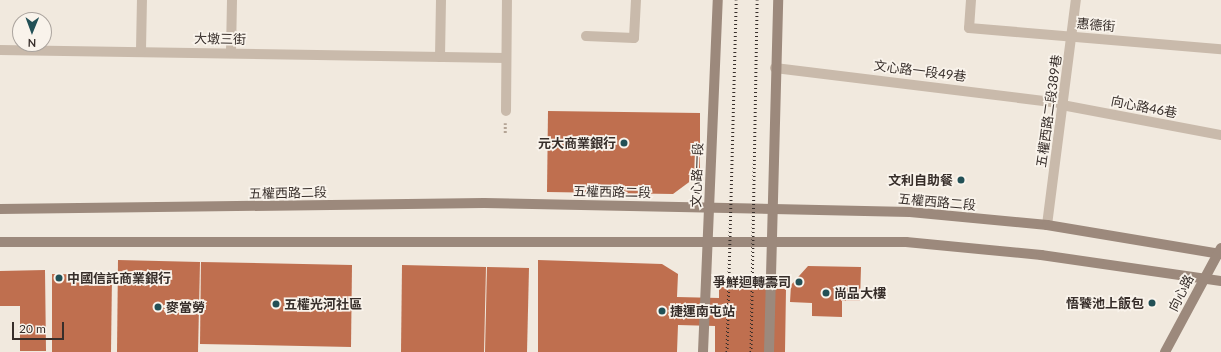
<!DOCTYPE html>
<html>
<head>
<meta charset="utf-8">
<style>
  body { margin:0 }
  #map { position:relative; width:1221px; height:352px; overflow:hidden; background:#f1e9de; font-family:Lato,"Noto Sans TC",sans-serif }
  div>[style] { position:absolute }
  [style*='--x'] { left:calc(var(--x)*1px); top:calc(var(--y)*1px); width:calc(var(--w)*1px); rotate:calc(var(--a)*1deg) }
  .building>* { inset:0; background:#bf6f4f }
  .path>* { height:2.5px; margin-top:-1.25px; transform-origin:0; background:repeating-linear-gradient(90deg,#b4a495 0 2px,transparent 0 4px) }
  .street>* { height:10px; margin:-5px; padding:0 5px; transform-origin:5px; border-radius:5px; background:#c9baab }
  .secondary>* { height:10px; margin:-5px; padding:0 5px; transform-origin:5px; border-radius:5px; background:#9c897c }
  .rail>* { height:3px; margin-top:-1.5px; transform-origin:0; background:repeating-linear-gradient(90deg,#372e2a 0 1px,transparent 0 4px) }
  .dots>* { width:11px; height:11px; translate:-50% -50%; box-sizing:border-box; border:2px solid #f9f3eb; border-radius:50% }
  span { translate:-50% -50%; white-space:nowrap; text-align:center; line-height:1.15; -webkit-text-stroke:3.5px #f9f3eb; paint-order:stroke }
  .street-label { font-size:13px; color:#372e2a }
  .poi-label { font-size:13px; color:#372e2a; font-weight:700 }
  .right { translate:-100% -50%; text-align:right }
  .left { translate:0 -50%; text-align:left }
  .north { position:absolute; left:12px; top:12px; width:40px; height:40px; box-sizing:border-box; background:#f9f3eb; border:1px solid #aba49e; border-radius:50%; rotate:181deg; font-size:11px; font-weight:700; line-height:16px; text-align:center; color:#372e2a }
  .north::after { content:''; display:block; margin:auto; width:14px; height:18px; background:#225056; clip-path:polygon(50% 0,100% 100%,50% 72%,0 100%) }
  .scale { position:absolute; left:12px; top:322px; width:52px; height:18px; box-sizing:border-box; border:2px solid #372e2a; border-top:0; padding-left:5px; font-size:12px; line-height:14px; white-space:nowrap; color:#372e2a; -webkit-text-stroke:3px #f9f3eb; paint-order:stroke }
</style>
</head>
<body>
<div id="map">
  <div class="building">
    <div style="clip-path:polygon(548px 111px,700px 113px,700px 174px,673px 194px,547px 192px)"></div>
    <div style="clip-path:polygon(118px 260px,200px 262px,198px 352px,117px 352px)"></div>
    <div style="clip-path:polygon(538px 260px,662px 264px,678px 274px,677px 297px,719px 298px,719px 287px,786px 289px,785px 352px,715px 352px,715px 326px,678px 325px,677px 352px,538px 352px)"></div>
    <div style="clip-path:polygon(201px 262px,352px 265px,351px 347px,200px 344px)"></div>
    <div style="clip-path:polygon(402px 265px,486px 267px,484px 352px,401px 352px)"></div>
    <div style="clip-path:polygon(808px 266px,861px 267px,860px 301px,842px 301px,842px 317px,812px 316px,812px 303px,790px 302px,791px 285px)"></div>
    <div style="clip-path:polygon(487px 267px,529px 268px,527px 352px,485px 352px)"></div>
    <div style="clip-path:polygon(45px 270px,46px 351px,20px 351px,20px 306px,0 306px,0 271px)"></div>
    <div style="clip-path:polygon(52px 274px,112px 275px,111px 352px,52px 352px)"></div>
  </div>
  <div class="path">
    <div style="--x:505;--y:133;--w:10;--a:-90"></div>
  </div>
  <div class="street">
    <div style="--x:971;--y:0;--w:28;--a:94"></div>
    <div style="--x:969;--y:28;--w:253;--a:4.8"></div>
    <div style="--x:586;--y:36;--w:48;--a:2.4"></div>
    <div style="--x:634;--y:38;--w:38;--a:-87"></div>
    <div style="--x:0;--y:50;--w:506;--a:0.91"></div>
    <div style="--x:141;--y:50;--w:50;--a:-88.9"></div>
    <div style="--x:231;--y:52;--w:52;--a:-88.9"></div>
    <div style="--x:440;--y:57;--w:57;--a:-89"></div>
    <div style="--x:775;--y:68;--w:289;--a:7"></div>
    <div style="--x:1062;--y:105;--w:162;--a:10.7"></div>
    <div style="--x:506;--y:111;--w:111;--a:-89.5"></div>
    <div style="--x:1047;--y:225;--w:227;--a:-82.7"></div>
  </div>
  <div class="secondary">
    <div style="--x:0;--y:209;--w:484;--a:-0.7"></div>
    <div style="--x:484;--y:203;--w:426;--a:1.2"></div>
    <div style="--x:910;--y:212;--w:138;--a:5.4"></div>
    <div style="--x:1047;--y:225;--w:176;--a:9.5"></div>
    <div style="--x:0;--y:242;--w:906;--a:0"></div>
    <div style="--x:906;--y:242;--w:136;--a:5.5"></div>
    <div style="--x:1041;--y:255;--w:182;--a:8.2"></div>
    <div style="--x:703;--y:352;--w:352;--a:-87.6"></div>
    <div style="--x:769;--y:352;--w:352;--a:-88.5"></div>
    <div style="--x:1165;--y:352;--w:118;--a:-61.7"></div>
  </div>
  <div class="rail">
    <div style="--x:727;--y:352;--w:352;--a:-88.5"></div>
    <div style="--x:751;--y:352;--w:352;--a:-89"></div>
  </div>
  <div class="dots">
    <div style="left:624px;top:143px;background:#225056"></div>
    <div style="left:961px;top:180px;background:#225056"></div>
    <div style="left:59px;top:278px;background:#225056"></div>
    <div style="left:799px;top:282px;background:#225056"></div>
    <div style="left:826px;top:293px;background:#225056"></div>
    <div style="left:1152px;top:303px;background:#225056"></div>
    <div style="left:276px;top:304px;background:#225056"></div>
    <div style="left:158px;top:307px;background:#225056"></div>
    <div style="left:662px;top:311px;background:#225056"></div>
  </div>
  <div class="street-label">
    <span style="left:1096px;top:25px;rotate:5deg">惠德街</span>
    <span style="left:220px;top:39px;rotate:1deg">大墩三街</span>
    <span style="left:920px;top:71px;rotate:7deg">文心路一段49巷</span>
    <span style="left:1144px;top:107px;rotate:11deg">向心路46巷</span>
    <span style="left:1049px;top:111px;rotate:-82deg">五權西路二段389巷</span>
    <span style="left:697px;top:175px;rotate:-88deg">文心路一段</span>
    <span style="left:612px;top:192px;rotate:1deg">五權西路二段</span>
    <span style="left:288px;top:193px;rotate:-1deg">五權西路二段</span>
    <span style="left:937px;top:202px;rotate:5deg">五權西路二段</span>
    <span style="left:1181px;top:293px;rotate:-63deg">向心路</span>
  </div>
  <div class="poi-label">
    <span class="right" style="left:616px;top:143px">元大商業銀行</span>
    <span class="right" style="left:953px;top:180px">文利自助餐</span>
    <span class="left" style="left:67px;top:278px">中國信託商業銀行</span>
    <span class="right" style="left:791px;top:282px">爭鮮迴轉壽司</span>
    <span class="left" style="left:834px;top:293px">尚品大樓</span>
    <span class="right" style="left:1144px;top:303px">悟饕池上飯包</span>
    <span class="left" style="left:284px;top:304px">五權光河社區</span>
    <span class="left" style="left:166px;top:307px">麥當勞</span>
    <span class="left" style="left:670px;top:311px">捷運南屯站</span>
  </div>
  <div class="north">N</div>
  <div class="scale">20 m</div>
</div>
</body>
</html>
